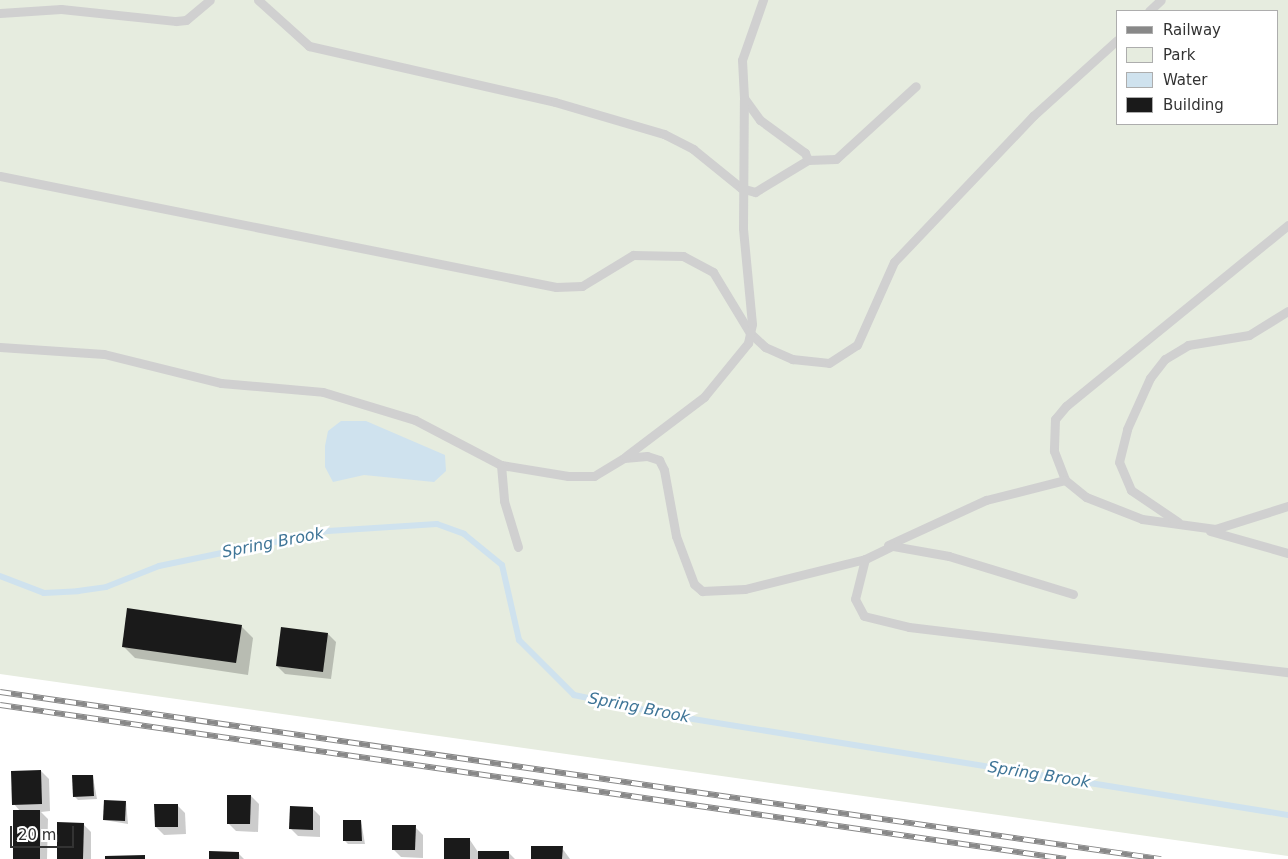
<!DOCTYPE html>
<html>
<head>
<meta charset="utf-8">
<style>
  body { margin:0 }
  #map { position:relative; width:1288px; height:859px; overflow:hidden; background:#fff; font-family:"DejaVu Sans",sans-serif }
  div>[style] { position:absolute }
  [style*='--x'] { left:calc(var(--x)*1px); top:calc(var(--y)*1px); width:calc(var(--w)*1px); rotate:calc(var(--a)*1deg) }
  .green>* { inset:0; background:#e6ecdf }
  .water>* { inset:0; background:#cfe2ee }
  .shadow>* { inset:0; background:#0003 }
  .stream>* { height:6px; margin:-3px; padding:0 3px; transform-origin:3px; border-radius:3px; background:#cfe2ee }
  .building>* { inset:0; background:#1a1a1a }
  .lane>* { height:9px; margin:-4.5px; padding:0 4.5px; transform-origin:4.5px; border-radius:4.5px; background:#d0d0d0 }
  .rail>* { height:5.5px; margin-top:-2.75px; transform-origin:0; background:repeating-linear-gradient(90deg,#fff 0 11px,#888 0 22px); box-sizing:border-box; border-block:1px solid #888 }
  span { translate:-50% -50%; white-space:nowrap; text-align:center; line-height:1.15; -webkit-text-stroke:5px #fff; paint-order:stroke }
  .water-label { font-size:16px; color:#3f7597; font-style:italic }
  .legend { position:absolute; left:1116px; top:10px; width:162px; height:115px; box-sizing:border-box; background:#fff; border:1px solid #adadad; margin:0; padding:6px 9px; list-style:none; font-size:15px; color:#333 }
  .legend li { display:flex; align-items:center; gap:10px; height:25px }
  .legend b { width:25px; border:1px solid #adadad }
  .scale { position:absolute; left:10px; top:826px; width:64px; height:22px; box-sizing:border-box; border:2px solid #333; border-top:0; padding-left:6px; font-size:15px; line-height:18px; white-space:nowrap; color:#333; -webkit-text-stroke:4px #fff; paint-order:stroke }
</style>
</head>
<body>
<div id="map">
  <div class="green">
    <div style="clip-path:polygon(evenodd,0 0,1288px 0,1288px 856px,0 674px,0 0,1117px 11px,1277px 11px,1277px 124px,1117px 124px,1117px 11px)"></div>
  </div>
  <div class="water">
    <div style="clip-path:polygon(341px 421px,366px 421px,445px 455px,446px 471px,434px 482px,364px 475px,333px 482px,325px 467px,325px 446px,328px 431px)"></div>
  </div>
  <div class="shadow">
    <div style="clip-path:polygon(241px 626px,253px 638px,248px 675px,135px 658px,123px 646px)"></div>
    <div style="clip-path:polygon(328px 634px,336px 642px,331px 679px,285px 674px,277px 666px)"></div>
    <div style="clip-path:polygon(41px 771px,49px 779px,50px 811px,41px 812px,48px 819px,47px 859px,14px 859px,20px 811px,14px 804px)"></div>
    <div style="clip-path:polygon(93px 777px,97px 799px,78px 800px,74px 796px)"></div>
    <div style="clip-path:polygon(251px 796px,259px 804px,258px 832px,236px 831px,228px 823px)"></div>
    <div style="clip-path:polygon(126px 802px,128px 824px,104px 820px)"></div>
    <div style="clip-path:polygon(177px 805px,185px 813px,186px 834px,164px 835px,156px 827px)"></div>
    <div style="clip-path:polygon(312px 808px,320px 816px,320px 837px,298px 836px,290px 828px)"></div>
    <div style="clip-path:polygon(361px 821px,365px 844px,348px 844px,345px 841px)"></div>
    <div style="clip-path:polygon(83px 824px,91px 832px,91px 859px,59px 859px)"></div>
    <div style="clip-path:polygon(415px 827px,423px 835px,423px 858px,401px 857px,393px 849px)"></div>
    <div style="clip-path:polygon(470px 840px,478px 852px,509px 853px,515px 859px,445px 859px)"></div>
    <div style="clip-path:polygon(562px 848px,570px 859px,532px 859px)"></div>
    <div style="clip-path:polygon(238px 853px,244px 859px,210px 859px)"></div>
  </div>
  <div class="stream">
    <div style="--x:0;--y:576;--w:47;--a:21.1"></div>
    <div style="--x:44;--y:593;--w:34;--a:-3"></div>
    <div style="--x:78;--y:591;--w:28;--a:-8"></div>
    <div style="--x:106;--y:587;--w:57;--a:-21.6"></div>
    <div style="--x:159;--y:566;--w:173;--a:-11.7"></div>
    <div style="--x:328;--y:531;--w:109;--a:-3.7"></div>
    <div style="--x:437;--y:524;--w:29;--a:20"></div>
    <div style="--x:464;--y:534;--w:49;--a:39.2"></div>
    <div style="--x:502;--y:565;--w:77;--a:77.2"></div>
    <div style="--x:519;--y:640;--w:78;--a:45"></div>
    <div style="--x:574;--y:695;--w:96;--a:12"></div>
    <div style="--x:668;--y:715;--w:628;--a:9.16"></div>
  </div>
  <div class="building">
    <div style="clip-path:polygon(127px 608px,242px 625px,236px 663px,122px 647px)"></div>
    <div style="clip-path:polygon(281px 627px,328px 633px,323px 672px,276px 666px)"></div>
    <div style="clip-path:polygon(41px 770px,42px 804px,12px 805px,11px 771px)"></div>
    <div style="clip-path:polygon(72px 775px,93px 775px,94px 796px,73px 797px)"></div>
    <div style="clip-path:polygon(227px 795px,251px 795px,250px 824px,227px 824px)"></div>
    <div style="clip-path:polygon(104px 800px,126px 801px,125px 821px,103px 820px)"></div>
    <div style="clip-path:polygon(154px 804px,178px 804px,178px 827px,155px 827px)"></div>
    <div style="clip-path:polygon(290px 806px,313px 807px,313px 830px,289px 829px)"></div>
    <div style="clip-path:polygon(13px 810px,40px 810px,40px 859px,13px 859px)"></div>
    <div style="clip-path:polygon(343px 820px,361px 820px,362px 841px,343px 841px)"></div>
    <div style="clip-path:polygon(57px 822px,84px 823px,83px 859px,57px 859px)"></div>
    <div style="clip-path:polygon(392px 825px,416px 825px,415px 850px,392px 850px)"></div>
    <div style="clip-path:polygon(444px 838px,470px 838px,470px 859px,444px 859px)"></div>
    <div style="clip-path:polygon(531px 846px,563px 846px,562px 859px,531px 859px)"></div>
    <div style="clip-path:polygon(209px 851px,239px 852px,239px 859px,209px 859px)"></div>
    <div style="clip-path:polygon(478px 851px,509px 851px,509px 859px,478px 859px)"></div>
    <div style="clip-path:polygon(145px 855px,145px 859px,105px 859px,105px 856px)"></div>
  </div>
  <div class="lane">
    <div style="--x:258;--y:0;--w:69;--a:42"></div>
    <div style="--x:309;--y:46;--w:252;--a:12.8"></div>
    <div style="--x:555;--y:102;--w:114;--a:16.4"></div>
    <div style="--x:664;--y:134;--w:33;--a:27"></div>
    <div style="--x:693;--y:149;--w:62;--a:39.1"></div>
    <div style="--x:741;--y:188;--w:15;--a:16"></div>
    <div style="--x:755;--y:192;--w:62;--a:-31.1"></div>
    <div style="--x:808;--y:160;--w:8;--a:-113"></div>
    <div style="--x:805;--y:153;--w:56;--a:-143.7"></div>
    <div style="--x:760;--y:120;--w:27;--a:-126"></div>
    <div style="--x:744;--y:98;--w:38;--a:-93"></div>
    <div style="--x:742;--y:60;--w:64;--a:-70.7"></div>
    <div style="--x:1149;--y:11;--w:16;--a:-43"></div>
    <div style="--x:0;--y:13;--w:61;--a:-3.8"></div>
    <div style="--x:61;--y:9;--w:116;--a:6"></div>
    <div style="--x:176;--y:21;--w:10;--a:-6"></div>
    <div style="--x:186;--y:20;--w:31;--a:-40"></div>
    <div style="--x:808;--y:160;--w:28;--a:-2"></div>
    <div style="--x:836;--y:159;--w:108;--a:-42.4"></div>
    <div style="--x:0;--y:176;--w:567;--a:11.29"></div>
    <div style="--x:556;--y:287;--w:26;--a:-2"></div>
    <div style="--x:582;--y:286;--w:60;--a:-31.3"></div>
    <div style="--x:633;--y:255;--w:50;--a:1.1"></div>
    <div style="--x:683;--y:256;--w:34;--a:28"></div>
    <div style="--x:713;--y:272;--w:71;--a:58.8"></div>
    <div style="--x:750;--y:333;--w:21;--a:43"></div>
    <div style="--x:765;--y:347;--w:30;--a:24"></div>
    <div style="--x:792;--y:359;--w:37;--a:6"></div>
    <div style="--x:829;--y:363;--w:33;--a:-33"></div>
    <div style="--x:857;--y:345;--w:91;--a:-66"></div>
    <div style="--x:894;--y:262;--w:202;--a:-46.4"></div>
    <div style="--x:1033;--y:116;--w:113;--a:-42.1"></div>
    <div style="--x:1288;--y:225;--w:286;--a:140.8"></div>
    <div style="--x:1066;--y:406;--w:17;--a:130"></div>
    <div style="--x:1055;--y:419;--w:32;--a:92"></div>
    <div style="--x:1054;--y:451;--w:31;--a:69"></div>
    <div style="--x:1065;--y:480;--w:27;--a:39"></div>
    <div style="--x:1086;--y:497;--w:60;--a:21.4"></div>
    <div style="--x:1142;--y:519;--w:74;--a:7.8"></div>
    <div style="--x:1215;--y:529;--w:77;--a:-17.5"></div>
    <div style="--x:0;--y:347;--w:104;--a:3.9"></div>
    <div style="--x:104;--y:354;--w:121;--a:13.9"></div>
    <div style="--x:221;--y:383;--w:102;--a:5"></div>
    <div style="--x:323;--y:392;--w:96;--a:16.9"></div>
    <div style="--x:415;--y:420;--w:97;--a:27.6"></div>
    <div style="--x:501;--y:465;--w:68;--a:9.3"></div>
    <div style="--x:568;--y:476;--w:26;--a:0"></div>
    <div style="--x:594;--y:476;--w:35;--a:-31"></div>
    <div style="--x:624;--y:458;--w:23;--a:-5"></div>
    <div style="--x:647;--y:456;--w:13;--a:18"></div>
    <div style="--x:659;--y:460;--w:11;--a:63"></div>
    <div style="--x:664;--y:470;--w:67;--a:79.7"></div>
    <div style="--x:676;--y:536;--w:51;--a:69.4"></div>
    <div style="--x:694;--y:584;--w:11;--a:41"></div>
    <div style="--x:702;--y:591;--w:43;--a:-2.7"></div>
    <div style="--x:745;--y:589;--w:124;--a:-14"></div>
    <div style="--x:626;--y:456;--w:98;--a:-37.1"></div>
    <div style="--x:704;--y:397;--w:70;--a:-50.8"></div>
    <div style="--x:748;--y:343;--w:19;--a:-78"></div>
    <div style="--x:752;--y:324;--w:96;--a:-95.4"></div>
    <div style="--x:743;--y:228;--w:128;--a:-89.6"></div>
    <div style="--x:501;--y:465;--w:36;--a:85"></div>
    <div style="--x:504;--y:501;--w:48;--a:73.1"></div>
    <div style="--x:1178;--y:522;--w:57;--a:-145.8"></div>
    <div style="--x:1131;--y:490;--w:30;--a:-113"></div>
    <div style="--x:1119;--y:462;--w:34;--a:-76"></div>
    <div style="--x:1127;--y:429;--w:56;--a:-65.7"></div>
    <div style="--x:1150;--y:378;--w:24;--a:-52"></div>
    <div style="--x:1165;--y:359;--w:27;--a:-31"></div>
    <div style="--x:1188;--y:345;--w:62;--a:-9.3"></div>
    <div style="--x:1249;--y:335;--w:46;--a:-31.6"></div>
    <div style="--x:1210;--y:531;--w:81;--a:15.8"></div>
    <div style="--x:888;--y:545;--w:108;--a:-24.7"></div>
    <div style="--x:986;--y:500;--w:81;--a:-14.2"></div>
    <div style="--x:1073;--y:594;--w:130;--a:-163"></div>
    <div style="--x:949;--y:556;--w:58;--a:-170"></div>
    <div style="--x:892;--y:546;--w:30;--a:154"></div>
    <div style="--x:865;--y:559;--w:41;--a:104"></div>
    <div style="--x:855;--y:599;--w:19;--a:62"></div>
    <div style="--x:864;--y:616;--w:46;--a:13.7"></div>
    <div style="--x:909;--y:627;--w:382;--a:6.8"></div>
  </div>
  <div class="rail">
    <div style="--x:0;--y:692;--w:1173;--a:8.19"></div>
    <div style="--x:0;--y:705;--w:1077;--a:8.22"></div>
  </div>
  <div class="water-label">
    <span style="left:273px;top:543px;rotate:-11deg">Spring Brook</span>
    <span style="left:639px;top:708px;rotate:11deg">Spring Brook</span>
    <span style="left:1039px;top:775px;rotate:9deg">Spring Brook</span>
  </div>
  <ul class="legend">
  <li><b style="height:6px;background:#888"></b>Railway</li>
  <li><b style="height:14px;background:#e6ecdf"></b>Park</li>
  <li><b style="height:14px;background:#cfe2ee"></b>Water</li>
  <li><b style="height:14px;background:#1a1a1a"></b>Building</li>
  </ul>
  <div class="scale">20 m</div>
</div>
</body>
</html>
